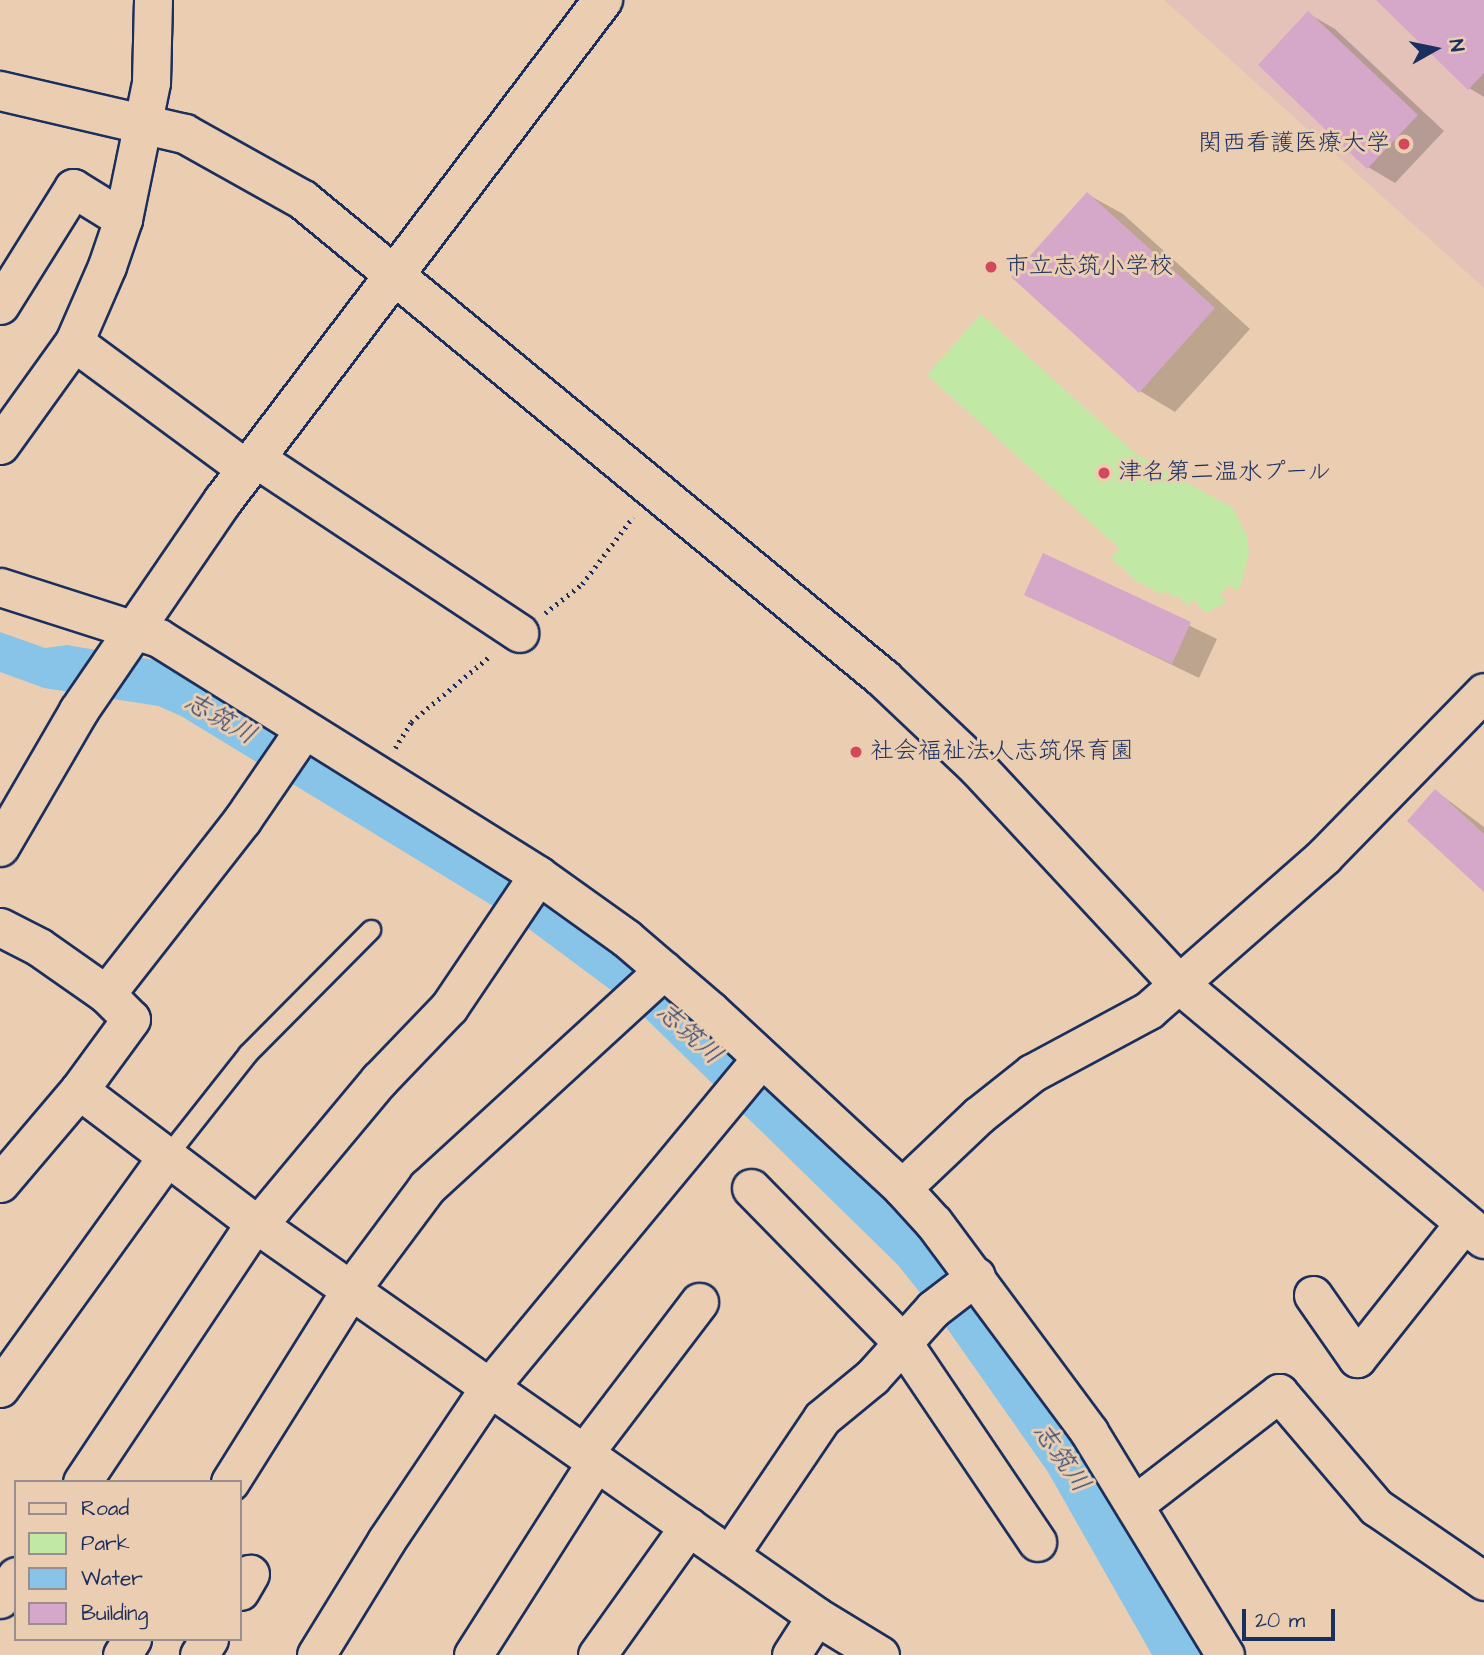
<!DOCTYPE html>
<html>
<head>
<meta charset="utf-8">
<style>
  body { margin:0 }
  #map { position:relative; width:1484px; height:1655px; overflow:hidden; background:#ebceb2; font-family:"Architects Daughter","Klee One",sans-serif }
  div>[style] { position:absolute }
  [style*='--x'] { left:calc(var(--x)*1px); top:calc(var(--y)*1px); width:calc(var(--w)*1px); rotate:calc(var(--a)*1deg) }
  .built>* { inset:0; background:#e4c2b9 }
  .green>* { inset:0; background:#c1e9a5 }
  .water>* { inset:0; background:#87c4e7 }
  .shadow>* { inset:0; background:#0003 }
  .building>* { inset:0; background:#d5a7c8 }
  .path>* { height:4.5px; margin-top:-2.25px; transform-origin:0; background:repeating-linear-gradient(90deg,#1b2f5e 0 2px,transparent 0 7px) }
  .roads { filter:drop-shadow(2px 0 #1b2f5e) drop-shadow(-2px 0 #1b2f5e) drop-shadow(0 2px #1b2f5e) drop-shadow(0 -2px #1b2f5e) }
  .service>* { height:18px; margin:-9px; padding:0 9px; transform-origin:9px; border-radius:9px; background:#ebceb2 }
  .minor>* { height:37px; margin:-18.5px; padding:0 18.5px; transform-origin:18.5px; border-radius:18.5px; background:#ebceb2 }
  .tertiary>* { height:38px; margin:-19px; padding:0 19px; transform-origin:19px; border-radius:19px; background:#ebceb2 }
  .dots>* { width:19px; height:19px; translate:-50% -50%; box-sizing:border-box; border:4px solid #ebceb2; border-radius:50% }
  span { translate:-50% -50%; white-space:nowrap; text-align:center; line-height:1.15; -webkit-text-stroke:6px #ebceb2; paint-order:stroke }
  .poi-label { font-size:24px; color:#1b2f5e }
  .right { translate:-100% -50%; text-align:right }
  .left { translate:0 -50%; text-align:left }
  .water-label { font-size:26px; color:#263e6c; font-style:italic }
  .legend { position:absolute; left:14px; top:1480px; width:228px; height:161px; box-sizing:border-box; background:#ebceb2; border:2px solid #988e90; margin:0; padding:9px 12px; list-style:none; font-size:21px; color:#1b2f5e }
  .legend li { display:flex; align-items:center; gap:14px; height:35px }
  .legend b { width:35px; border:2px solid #988e90 }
  .north { position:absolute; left:1400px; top:14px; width:70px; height:70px; -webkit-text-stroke:5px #ebceb2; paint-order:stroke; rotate:81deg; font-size:19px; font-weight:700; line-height:28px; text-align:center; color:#1b2f5e }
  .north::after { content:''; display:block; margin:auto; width:24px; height:32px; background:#1b2f5e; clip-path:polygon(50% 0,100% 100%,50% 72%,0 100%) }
  .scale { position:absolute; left:1242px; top:1609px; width:93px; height:32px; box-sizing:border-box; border:4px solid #1b2f5e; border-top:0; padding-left:9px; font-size:21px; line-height:24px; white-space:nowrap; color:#1b2f5e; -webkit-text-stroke:5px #ebceb2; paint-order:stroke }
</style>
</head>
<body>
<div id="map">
  <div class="built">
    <div style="clip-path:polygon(1164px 0,1484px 0,1484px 288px)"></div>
  </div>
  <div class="green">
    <div style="clip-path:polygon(981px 314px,1137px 455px,1233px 508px,1247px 536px,1249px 552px,1241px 585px,1236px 591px,1229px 585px,1220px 595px,1226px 602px,1206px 613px,1193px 599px,1188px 606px,1177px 595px,1174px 598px,1167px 591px,1164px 595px,1138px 582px,1111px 558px,1119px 548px,927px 375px)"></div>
  </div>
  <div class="water">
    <div style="clip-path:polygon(0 632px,45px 648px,67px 645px,160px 661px,542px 888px,898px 1196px,1009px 1334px,1216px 1655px,1152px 1655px,1048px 1472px,937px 1314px,898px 1265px,635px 1008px,521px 923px,181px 716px,158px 706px,44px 688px,0 672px)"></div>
  </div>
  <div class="shadow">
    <div style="clip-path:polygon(1379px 0,1484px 0,1484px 97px,1469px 88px)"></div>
    <div style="clip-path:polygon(1309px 14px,1335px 29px,1444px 131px,1395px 183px,1368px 167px)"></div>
    <div style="clip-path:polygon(1087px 194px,1123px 214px,1250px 329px,1175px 412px,1140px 391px)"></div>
    <div style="clip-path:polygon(1044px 555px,1217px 639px,1199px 678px,1026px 594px)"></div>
    <div style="clip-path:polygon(1436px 791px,1484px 827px,1484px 890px)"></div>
  </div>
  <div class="building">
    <div style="clip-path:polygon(1376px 0,1484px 0,1484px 73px,1468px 90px)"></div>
    <div style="clip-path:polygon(1308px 11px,1418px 115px,1367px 169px,1258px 65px)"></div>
    <div style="clip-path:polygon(1087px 192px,1215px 308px,1139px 393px,1011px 277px)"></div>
    <div style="clip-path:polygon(1043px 553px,1191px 622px,1172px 664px,1024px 595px)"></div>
    <div style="clip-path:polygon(1435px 789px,1484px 834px,1484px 892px,1407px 821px)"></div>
  </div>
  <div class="path">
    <div style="--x:545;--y:613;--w:47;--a:-38.1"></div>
    <div style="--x:582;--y:584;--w:84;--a:-52.7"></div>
    <div style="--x:395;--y:748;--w:31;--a:-58"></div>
    <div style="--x:411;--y:722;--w:104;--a:-39.9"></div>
  </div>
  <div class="roads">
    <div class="service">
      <div style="--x:166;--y:1158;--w:132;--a:-51.7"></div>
      <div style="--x:248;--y:1054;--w:175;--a:-45.2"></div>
    </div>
    <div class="minor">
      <div style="--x:0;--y:305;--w:138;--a:-58"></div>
      <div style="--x:73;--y:188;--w:59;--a:31.8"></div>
      <div style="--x:74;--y:342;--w:214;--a:36.4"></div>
      <div style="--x:0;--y:445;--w:127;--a:-54.3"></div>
      <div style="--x:74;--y:342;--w:83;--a:-66.5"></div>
      <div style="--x:107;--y:266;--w:50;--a:-71.2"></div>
      <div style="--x:123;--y:219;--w:140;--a:-78.4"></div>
      <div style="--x:151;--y:82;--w:82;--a:-88.6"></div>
      <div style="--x:255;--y:458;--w:317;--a:33.5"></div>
      <div style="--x:0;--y:587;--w:167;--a:17.8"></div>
      <div style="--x:159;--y:638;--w:447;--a:32"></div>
      <div style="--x:538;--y:875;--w:108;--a:35.6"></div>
      <div style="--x:626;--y:938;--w:111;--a:40.6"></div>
      <div style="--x:710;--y:1010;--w:262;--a:42.8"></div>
      <div style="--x:902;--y:1188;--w:47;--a:47.6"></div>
      <div style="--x:934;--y:1223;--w:260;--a:53.4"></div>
      <div style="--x:1089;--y:1432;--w:261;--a:58.6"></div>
      <div style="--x:0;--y:927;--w:44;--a:27.1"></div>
      <div style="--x:39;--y:947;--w:82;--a:35"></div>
      <div style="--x:106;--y:994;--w:35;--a:45"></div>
      <div style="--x:131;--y:1019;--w:88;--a:126.2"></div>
      <div style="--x:79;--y:1090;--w:221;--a:37.1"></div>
      <div style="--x:255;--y:1223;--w:685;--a:35.01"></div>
      <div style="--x:816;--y:1616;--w:75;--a:31.4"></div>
      <div style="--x:106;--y:994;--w:221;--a:-52"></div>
      <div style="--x:242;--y:820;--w:108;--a:-55.6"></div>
      <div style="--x:0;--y:1183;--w:122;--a:-49.7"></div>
      <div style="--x:751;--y:1188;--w:217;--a:45.6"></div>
      <div style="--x:903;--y:1343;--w:240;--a:56"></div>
      <div style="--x:902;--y:1188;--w:106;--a:-43.5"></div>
      <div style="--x:979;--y:1115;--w:68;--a:-38.4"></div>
      <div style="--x:1032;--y:1073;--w:133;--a:-28.3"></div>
      <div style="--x:1149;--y:1010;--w:233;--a:-41.3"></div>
      <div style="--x:1324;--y:856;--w:229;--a:-45.7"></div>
      <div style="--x:258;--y:1225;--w:189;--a:-50.2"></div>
      <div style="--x:379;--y:1080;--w:101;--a:-46.2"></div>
      <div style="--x:449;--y:1007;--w:159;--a:-56"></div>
      <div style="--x:1313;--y:1295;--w:77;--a:55.1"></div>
      <div style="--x:1357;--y:1358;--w:172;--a:-51.6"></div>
      <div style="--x:0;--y:1388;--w:284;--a:-54.2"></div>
      <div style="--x:584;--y:1453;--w:190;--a:-52.7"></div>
      <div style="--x:82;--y:1482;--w:311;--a:-56.3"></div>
      <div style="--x:230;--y:1482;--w:228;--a:-57.9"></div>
      <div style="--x:351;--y:1289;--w:127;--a:-53.3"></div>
      <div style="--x:427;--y:1187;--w:321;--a:-42.5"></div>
      <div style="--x:1135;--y:1504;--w:182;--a:-37.6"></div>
      <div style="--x:1279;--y:1393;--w:150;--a:49.6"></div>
      <div style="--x:1376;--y:1507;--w:131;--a:34.4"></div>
      <div style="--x:730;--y:1554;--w:164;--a:-55.9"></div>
      <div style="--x:822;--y:1418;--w:65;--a:-39.4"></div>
      <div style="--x:872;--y:1377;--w:91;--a:-48.1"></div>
      <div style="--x:933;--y:1309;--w:54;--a:-37.5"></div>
      <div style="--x:240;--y:1591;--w:20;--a:-60"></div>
      <div style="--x:0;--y:1599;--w:28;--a:-55"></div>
      <div style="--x:122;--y:1655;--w:19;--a:-58"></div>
      <div style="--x:199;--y:1655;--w:19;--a:-58"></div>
      <div style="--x:316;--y:1655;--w:134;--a:-58.4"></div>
      <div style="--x:386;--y:1541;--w:188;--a:-56.1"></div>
      <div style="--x:491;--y:1385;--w:423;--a:-50.4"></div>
      <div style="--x:473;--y:1655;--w:229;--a:-57.5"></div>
      <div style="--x:597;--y:1655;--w:158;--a:-54.5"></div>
      <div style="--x:791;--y:1655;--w:46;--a:-57.3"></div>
    </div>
    <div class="tertiary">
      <div style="--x:0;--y:91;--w:190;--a:13.1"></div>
      <div style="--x:185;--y:134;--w:135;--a:29.2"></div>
      <div style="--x:303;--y:200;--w:753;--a:39.5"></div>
      <div style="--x:884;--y:679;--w:129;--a:43.4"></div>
      <div style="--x:978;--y:768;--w:294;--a:47.1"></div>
      <div style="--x:1178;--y:983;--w:399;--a:39.9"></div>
      <div style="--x:0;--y:847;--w:157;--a:-59.8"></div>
      <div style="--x:79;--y:711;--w:255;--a:-55.6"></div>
      <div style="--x:223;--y:501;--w:629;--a:-52.82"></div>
    </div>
  </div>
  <div class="dots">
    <div style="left:1404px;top:144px;background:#d1495b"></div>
    <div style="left:991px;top:267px;background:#d1495b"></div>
    <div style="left:1104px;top:473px;background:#d1495b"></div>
    <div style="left:856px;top:752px;background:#d1495b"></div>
  </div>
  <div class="poi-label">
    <span class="right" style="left:1390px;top:144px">関西看護医療大学</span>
    <span class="left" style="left:1005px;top:267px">市立志筑小学校</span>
    <span class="left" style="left:1118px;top:473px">津名第二温水プール</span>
    <span class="left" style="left:870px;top:752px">社会福祉法人志筑保育園</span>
  </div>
  <div class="water-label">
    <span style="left:220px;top:719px;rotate:30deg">志筑川</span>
    <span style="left:689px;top:1034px;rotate:42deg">志筑川</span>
    <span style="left:1061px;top:1458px;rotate:55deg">志筑川</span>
  </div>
  <ul class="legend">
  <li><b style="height:9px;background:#ebceb2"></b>Road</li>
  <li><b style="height:19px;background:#c1e9a5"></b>Park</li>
  <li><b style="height:19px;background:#87c4e7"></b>Water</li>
  <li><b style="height:19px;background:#d5a7c8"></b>Building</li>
  </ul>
  <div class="north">N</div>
  <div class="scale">20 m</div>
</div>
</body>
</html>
